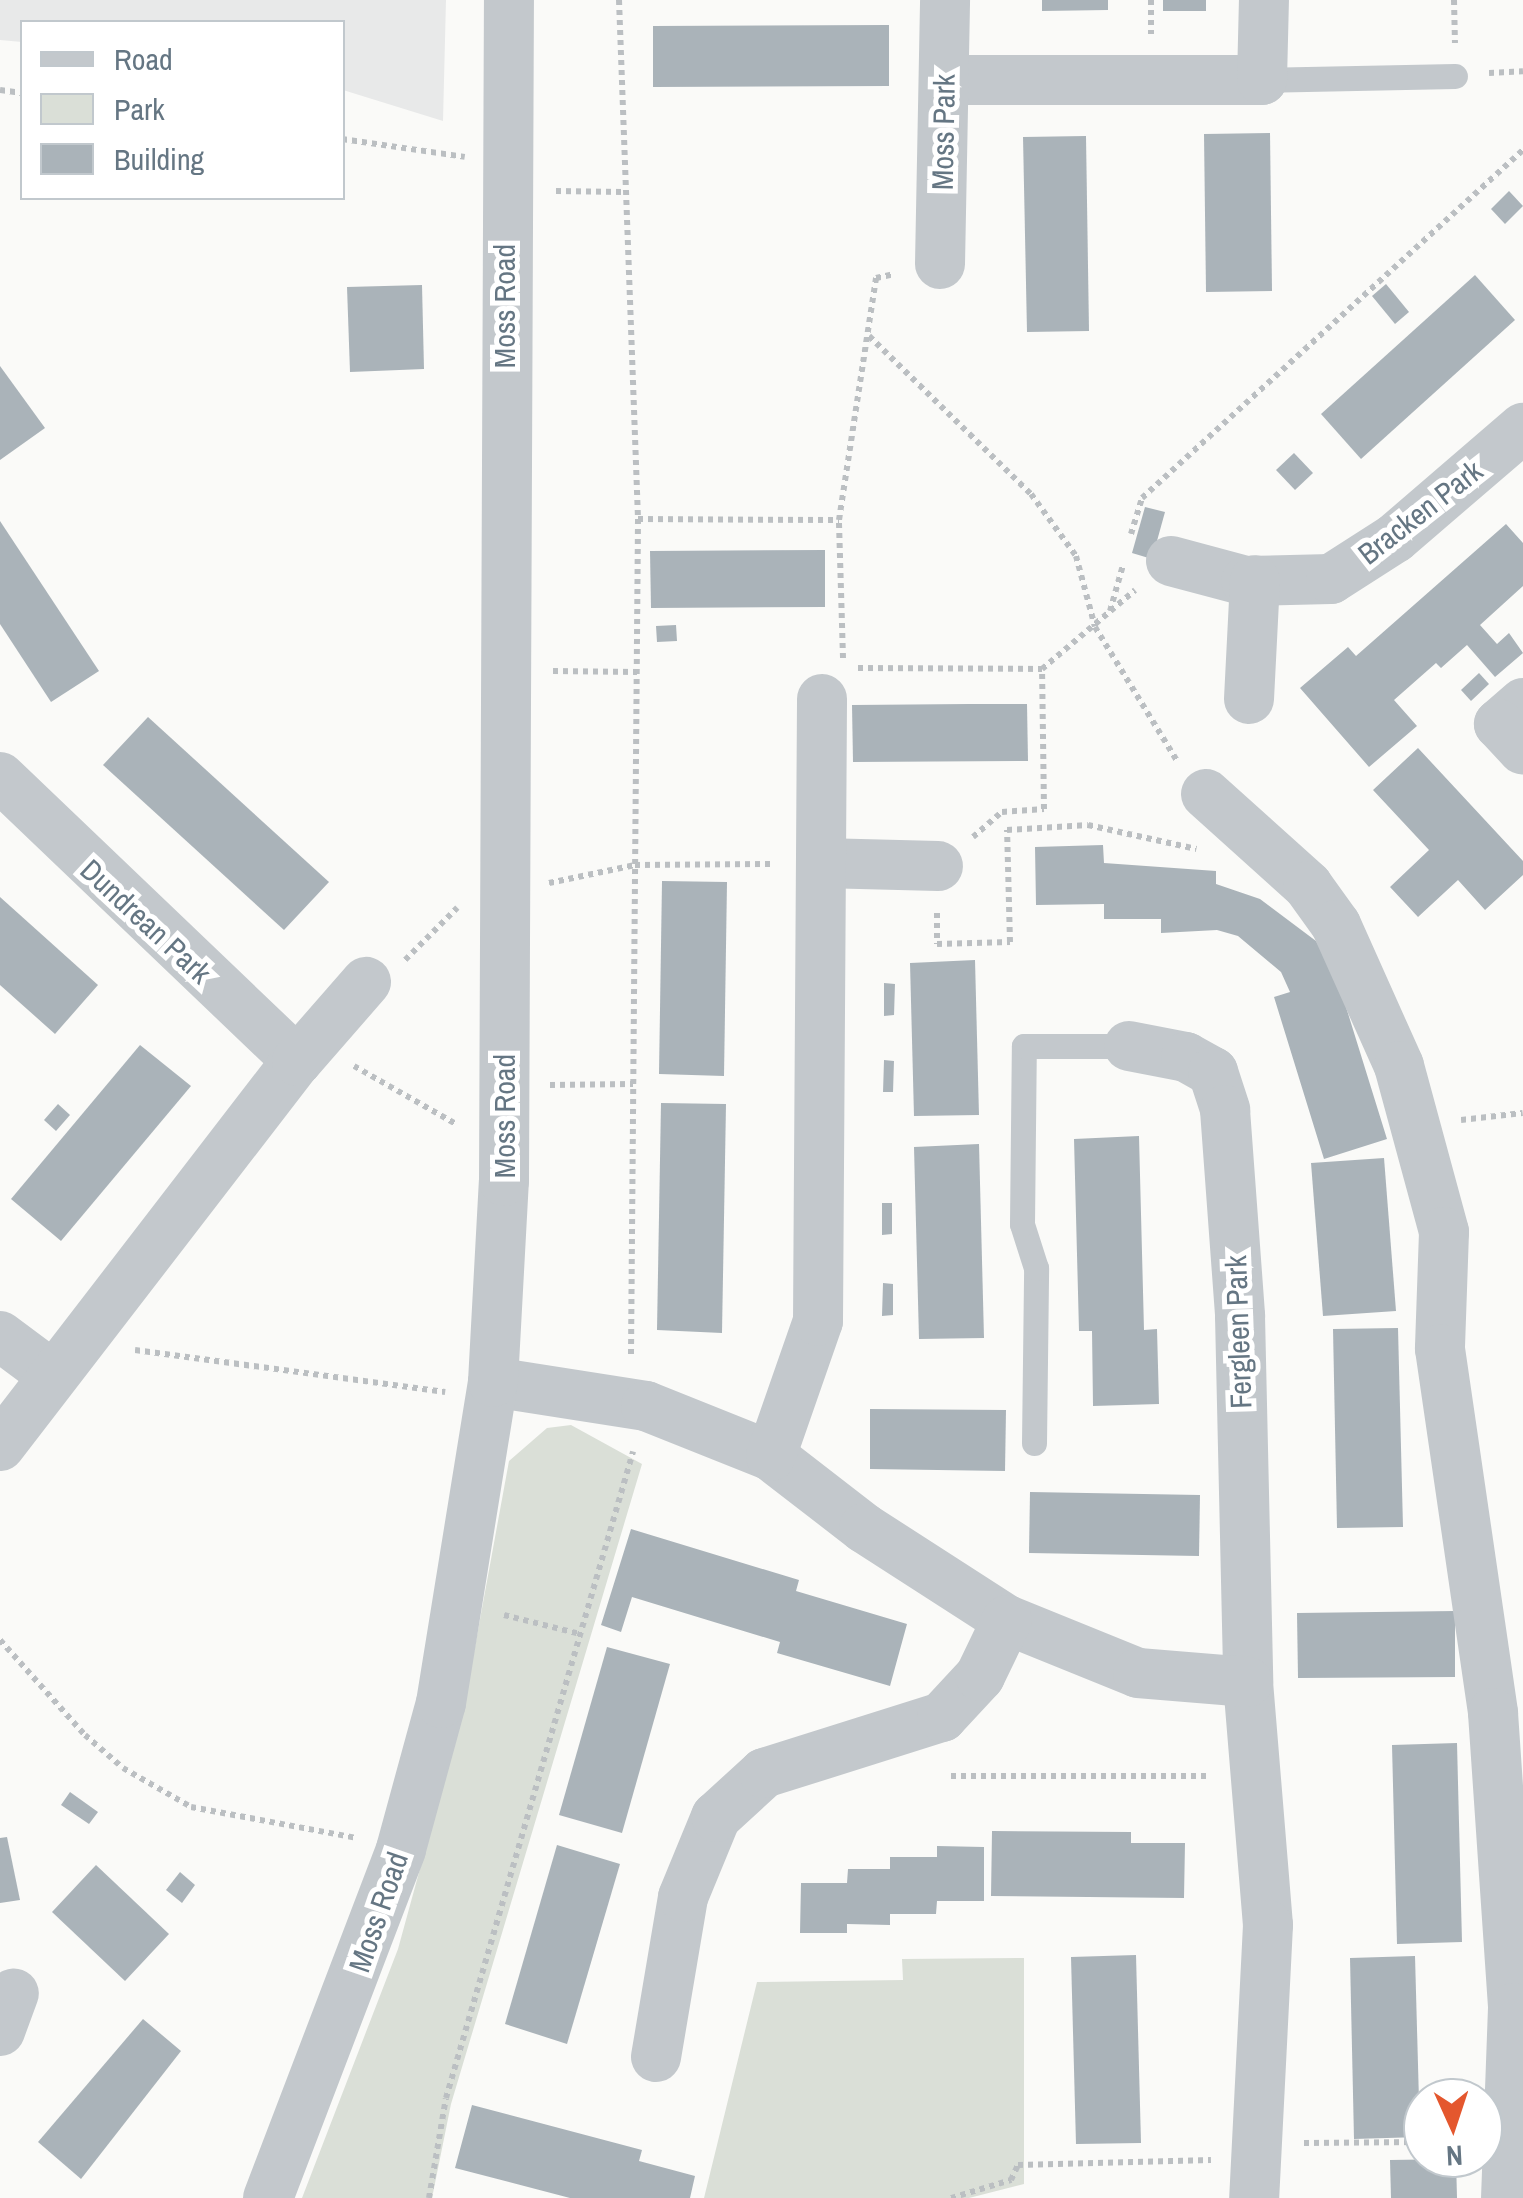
<!DOCTYPE html>
<html>
<head>
<meta charset="utf-8">
<style>
  body { margin:0 }
  #map { position:relative; width:1523px; height:2198px; overflow:hidden; background:#fafaf8; font-family:"Archivo Narrow",sans-serif }
  div>[style] { position:absolute }
  [style*='--x'] { left:calc(var(--x)*1px); top:calc(var(--y)*1px); width:calc(var(--w)*1px); rotate:calc(var(--a)*1deg) }
  .built>* { inset:0; background:#e8e9e9 }
  .green>* { inset:0; background:#dadfd7 }
  .building>* { inset:0; background:#aab3b9 }
  .path>* { height:6px; margin-top:-3px; transform-origin:0; background:repeating-linear-gradient(90deg,#bbbfc2 0 5px,transparent 0 10px) }
  .lane>* { height:25px; margin:-12.5px; padding:0 12.5px; transform-origin:12.5px; border-radius:12.5px; background:#c3c8cc }
  .street>* { height:50px; margin:-25px; padding:0 25px; transform-origin:25px; border-radius:25px; background:#c3c8cc }
  span { translate:-50% -50%; white-space:nowrap; text-align:center; line-height:1.15; -webkit-text-stroke:10px #fff; paint-order:stroke }
  .street-label { font-size:30px; color:#657683 }
  .legend { position:absolute; left:20px; top:20px; width:325px; height:180px; box-sizing:border-box; background:#fff; border:2px solid #c1c8cd; margin:0; padding:12px 18px; list-style:none; font-size:30px; color:#657683 }
  .legend li { display:flex; align-items:center; gap:20px; height:50px }
  .legend b { width:50px; border:2px solid #c1c8cd }
  .north { position:absolute; left:1403px; top:2078px; width:100px; height:100px; box-sizing:border-box; background:#fff; border:2px solid #c1c8cd; border-radius:50%; rotate:177deg; font-size:28px; font-weight:700; line-height:40px; text-align:center; color:#657683 }
  .north::after { content:''; display:block; margin:auto; width:35px; height:45px; background:#e4572e; clip-path:polygon(50% 0,100% 100%,50% 72%,0 100%) }
</style>
</head>
<body>
<div id="map">
  <div class="built">
    <div style="clip-path:polygon(0 0,446px 0,443px 121px,343px 90px,342px 22px,22px 22px,22px 42px,0 40px)"></div>
  </div>
  <div class="green">
    <div style="clip-path:polygon(571px 1425px,642px 1464px,451px 2104px,432px 2198px,302px 2198px,398px 1949px,463px 1712px,509px 1461px,547px 1428px)"></div>
    <div style="clip-path:polygon(1024px 1958px,1024px 2184px,969px 2198px,704px 2198px,757px 1982px,903px 1980px,902px 1959px)"></div>
  </div>
  <div class="building">
    <div style="clip-path:polygon(1042px 0,1108px 0,1108px 10px,1042px 11px)"></div>
    <div style="clip-path:polygon(1163px 0,1206px 0,1206px 11px,1163px 11px)"></div>
    <div style="clip-path:polygon(889px 25px,889px 86px,653px 87px,653px 26px)"></div>
    <div style="clip-path:polygon(1270px 133px,1272px 291px,1206px 292px,1204px 134px)"></div>
    <div style="clip-path:polygon(1086px 136px,1089px 331px,1027px 332px,1023px 137px)"></div>
    <div style="clip-path:polygon(1509px 191px,1523px 206px,1505px 224px,1491px 209px)"></div>
    <div style="clip-path:polygon(1475px 275px,1515px 320px,1361px 459px,1321px 414px)"></div>
    <div style="clip-path:polygon(1386px 284px,1409px 312px,1395px 324px,1372px 296px)"></div>
    <div style="clip-path:polygon(422px 285px,424px 369px,350px 372px,347px 287px)"></div>
    <div style="clip-path:polygon(0 366px,45px 428px,0 460px)"></div>
    <div style="clip-path:polygon(1294px 453px,1313px 473px,1295px 490px,1276px 470px)"></div>
    <div style="clip-path:polygon(1145px 507px,1165px 512px,1152px 559px,1132px 553px)"></div>
    <div style="clip-path:polygon(0 521px,99px 671px,51px 702px,0 624px)"></div>
    <div style="clip-path:polygon(1506px 524px,1523px 543px,1523px 586px,1480px 625px,1497px 644px,1509px 633px,1523px 653px,1495px 677px,1467px 645px,1441px 668px,1436px 663px,1394px 700px,1417px 726px,1369px 767px,1300px 688px,1348px 647px,1356px 656px)"></div>
    <div style="clip-path:polygon(825px 550px,825px 607px,651px 608px,650px 551px)"></div>
    <div style="clip-path:polygon(676px 625px,677px 641px,657px 642px,656px 626px)"></div>
    <div style="clip-path:polygon(1479px 673px,1489px 684px,1471px 701px,1461px 690px)"></div>
    <div style="clip-path:polygon(969px 704px,1027px 704px,1028px 761px,853px 762px,852px 705px)"></div>
    <div style="clip-path:polygon(148px 717px,329px 882px,284px 930px,103px 765px)"></div>
    <div style="clip-path:polygon(1418px 748px,1523px 861px,1523px 875px,1485px 910px,1458px 880px,1418px 917px,1390px 887px,1429px 850px,1373px 790px)"></div>
    <div style="clip-path:polygon(1103px 845px,1104px 863px,1216px 871px,1216px 884px,1260px 899px,1316px 941px,1337px 978px,1387px 1139px,1324px 1159px,1274px 997px,1290px 992px,1281px 972px,1238px 936px,1217px 930px,1161px 933px,1161px 919px,1104px 919px,1104px 904px,1036px 905px,1035px 847px)"></div>
    <div style="clip-path:polygon(662px 881px,727px 882px,724px 1076px,659px 1074px)"></div>
    <div style="clip-path:polygon(0 897px,98px 985px,55px 1034px,0 985px)"></div>
    <div style="clip-path:polygon(975px 960px,979px 1115px,914px 1116px,910px 963px)"></div>
    <div style="clip-path:polygon(884px 983px,895px 984px,894px 1015px,884px 1016px)"></div>
    <div style="clip-path:polygon(140px 1045px,191px 1086px,61px 1241px,11px 1199px)"></div>
    <div style="clip-path:polygon(884px 1060px,894px 1061px,893px 1092px,883px 1092px)"></div>
    <div style="clip-path:polygon(661px 1103px,726px 1104px,722px 1333px,657px 1330px)"></div>
    <div style="clip-path:polygon(58px 1104px,70px 1115px,56px 1131px,44px 1120px)"></div>
    <div style="clip-path:polygon(1139px 1136px,1144px 1330px,1157px 1329px,1159px 1404px,1093px 1406px,1092px 1331px,1079px 1331px,1074px 1139px)"></div>
    <div style="clip-path:polygon(979px 1144px,984px 1338px,919px 1339px,914px 1147px)"></div>
    <div style="clip-path:polygon(1384px 1158px,1396px 1311px,1323px 1316px,1311px 1163px)"></div>
    <div style="clip-path:polygon(882px 1203px,892px 1203px,892px 1234px,882px 1235px)"></div>
    <div style="clip-path:polygon(883px 1283px,893px 1284px,893px 1315px,882px 1316px)"></div>
    <div style="clip-path:polygon(1398px 1328px,1403px 1527px,1337px 1528px,1333px 1329px)"></div>
    <div style="clip-path:polygon(870px 1409px,1006px 1410px,1005px 1471px,870px 1469px)"></div>
    <div style="clip-path:polygon(1030px 1492px,1200px 1495px,1199px 1556px,1029px 1553px)"></div>
    <div style="clip-path:polygon(631px 1529px,799px 1580px,796px 1591px,907px 1624px,890px 1686px,777px 1653px,780px 1642px,632px 1597px,621px 1632px,601px 1625px)"></div>
    <div style="clip-path:polygon(1455px 1611px,1455px 1677px,1298px 1678px,1297px 1613px)"></div>
    <div style="clip-path:polygon(607px 1647px,670px 1664px,622px 1833px,559px 1815px)"></div>
    <div style="clip-path:polygon(1457px 1743px,1462px 1942px,1397px 1944px,1392px 1745px)"></div>
    <div style="clip-path:polygon(70px 1792px,98px 1812px,89px 1824px,61px 1805px)"></div>
    <div style="clip-path:polygon(992px 1831px,1131px 1832px,1131px 1843px,1185px 1843px,1184px 1898px,991px 1896px)"></div>
    <div style="clip-path:polygon(7px 1837px,20px 1900px,0 1903px,0 1838px)"></div>
    <div style="clip-path:polygon(557px 1845px,620px 1864px,567px 2044px,505px 2024px)"></div>
    <div style="clip-path:polygon(937px 1846px,984px 1847px,984px 1901px,937px 1901px,936px 1914px,890px 1914px,890px 1925px,847px 1924px,847px 1933px,800px 1933px,801px 1883px,847px 1883px,848px 1869px,890px 1869px,890px 1857px,937px 1857px)"></div>
    <div style="clip-path:polygon(96px 1865px,169px 1934px,125px 1981px,52px 1912px)"></div>
    <div style="clip-path:polygon(180px 1872px,195px 1885px,182px 1903px,166px 1890px)"></div>
    <div style="clip-path:polygon(1136px 1955px,1141px 2143px,1076px 2144px,1071px 1957px)"></div>
    <div style="clip-path:polygon(1415px 1956px,1420px 2137px,1354px 2139px,1350px 1958px)"></div>
    <div style="clip-path:polygon(143px 2019px,181px 2051px,81px 2179px,38px 2142px)"></div>
    <div style="clip-path:polygon(472px 2105px,642px 2150px,639px 2161px,695px 2176px,690px 2198px,570px 2198px,455px 2168px)"></div>
    <div style="clip-path:polygon(1456px 2159px,1457px 2198px,1391px 2198px,1390px 2160px)"></div>
  </div>
  <div class="path">
    <div style="--x:619;--y:0;--w:519;--a:87.9"></div>
    <div style="--x:638;--y:519;--w:839;--a:90.48"></div>
    <div style="--x:1151;--y:0;--w:34;--a:90"></div>
    <div style="--x:1454;--y:0;--w:43;--a:88.7"></div>
    <div style="--x:1489;--y:73;--w:34;--a:-3"></div>
    <div style="--x:0;--y:90;--w:22;--a:8"></div>
    <div style="--x:342;--y:139;--w:124;--a:8.3"></div>
    <div style="--x:556;--y:191;--w:67;--a:0.9"></div>
    <div style="--x:869;--y:336;--w:226;--a:44.3"></div>
    <div style="--x:1031;--y:494;--w:77;--a:54"></div>
    <div style="--x:1076;--y:556;--w:73;--a:75"></div>
    <div style="--x:1095;--y:627;--w:157;--a:58.5"></div>
    <div style="--x:638;--y:519;--w:201;--a:0.3"></div>
    <div style="--x:1131;--y:534;--w:38;--a:-73"></div>
    <div style="--x:1142;--y:498;--w:516;--a:-42.41"></div>
    <div style="--x:1110;--y:611;--w:48;--a:-74.2"></div>
    <div style="--x:843;--y:658;--w:138;--a:-91.7"></div>
    <div style="--x:839;--y:520;--w:245;--a:-81.3"></div>
    <div style="--x:876;--y:278;--w:19;--a:-12"></div>
    <div style="--x:858;--y:668;--w:184;--a:0.3"></div>
    <div style="--x:553;--y:671;--w:84;--a:0.7"></div>
    <div style="--x:973;--y:837;--w:38;--a:-41"></div>
    <div style="--x:1002;--y:812;--w:42;--a:-4.1"></div>
    <div style="--x:1044;--y:809;--w:140;--a:-90.8"></div>
    <div style="--x:1042;--y:669;--w:122;--a:-40.3"></div>
    <div style="--x:549;--y:883;--w:88;--a:-11.8"></div>
    <div style="--x:635;--y:865;--w:140;--a:-0.4"></div>
    <div style="--x:937;--y:913;--w:31;--a:90"></div>
    <div style="--x:937;--y:944;--w:73;--a:-1.6"></div>
    <div style="--x:1010;--y:942;--w:112;--a:-91.5"></div>
    <div style="--x:1007;--y:830;--w:81;--a:-3.5"></div>
    <div style="--x:1088;--y:825;--w:111;--a:12.5"></div>
    <div style="--x:405;--y:960;--w:74;--a:-45"></div>
    <div style="--x:354;--y:1066;--w:117;--a:29.6"></div>
    <div style="--x:550;--y:1085;--w:83;--a:-0.7"></div>
    <div style="--x:1461;--y:1120;--w:62;--a:-6.4"></div>
    <div style="--x:135;--y:1350;--w:313;--a:7.7"></div>
    <div style="--x:504;--y:1615;--w:78;--a:14"></div>
    <div style="--x:0;--y:1640;--w:127;--a:48.2"></div>
    <div style="--x:85;--y:1735;--w:50;--a:41"></div>
    <div style="--x:123;--y:1768;--w:78;--a:29.8"></div>
    <div style="--x:191;--y:1807;--w:168;--a:10.6"></div>
    <div style="--x:951;--y:1776;--w:259;--a:0"></div>
    <div style="--x:1304;--y:2143;--w:119;--a:-0.5"></div>
    <div style="--x:429;--y:2198;--w:101;--a:-80.4"></div>
    <div style="--x:446;--y:2098;--w:673;--a:-73.86"></div>
    <div style="--x:951;--y:2198;--w:63;--a:-16.7"></div>
    <div style="--x:1011;--y:2180;--w:17;--a:-65"></div>
    <div style="--x:1018;--y:2165;--w:193;--a:-1.5"></div>
  </div>
  <div class="lane">
    <div style="--x:1262;--y:80;--w:193;--a:-1.2"></div>
    <div style="--x:1034;--y:1443;--w:175;--a:-89.3"></div>
    <div style="--x:1036;--y:1268;--w:46;--a:-107.7"></div>
    <div style="--x:1022;--y:1224;--w:178;--a:-89.4"></div>
    <div style="--x:1024;--y:1046;--w:105;--a:0"></div>
  </div>
  <div class="street">
    <div style="--x:945;--y:80;--w:317;--a:0"></div>
    <div style="--x:1262;--y:80;--w:80;--a:-88.6"></div>
    <div style="--x:940;--y:264;--w:264;--a:-88.9"></div>
    <div style="--x:1171;--y:561;--w:78;--a:14.9"></div>
    <div style="--x:1246;--y:581;--w:85;--a:-1.3"></div>
    <div style="--x:1331;--y:579;--w:76;--a:-32.6"></div>
    <div style="--x:1395;--y:538;--w:169;--a:-40.7"></div>
    <div style="--x:1249;--y:699;--w:119;--a:-87.1"></div>
    <div style="--x:1523;--y:703;--w:32;--a:139"></div>
    <div style="--x:1499;--y:724;--w:35;--a:47"></div>
    <div style="--x:0;--y:777;--w:411;--a:43.7"></div>
    <div style="--x:1206;--y:794;--w:137;--a:42"></div>
    <div style="--x:1308;--y:886;--w:48;--a:54.3"></div>
    <div style="--x:1336;--y:925;--w:154;--a:65.9"></div>
    <div style="--x:1399;--y:1066;--w:172;--a:74.8"></div>
    <div style="--x:1444;--y:1232;--w:117;--a:92"></div>
    <div style="--x:1440;--y:1349;--w:368;--a:81.7"></div>
    <div style="--x:1493;--y:1713;--w:296;--a:86.1"></div>
    <div style="--x:1513;--y:2008;--w:190;--a:92.1"></div>
    <div style="--x:821;--y:863;--w:117;--a:1.5"></div>
    <div style="--x:1129;--y:1046;--w:58;--a:10.9"></div>
    <div style="--x:1186;--y:1057;--w:31;--a:29"></div>
    <div style="--x:1213;--y:1072;--w:40;--a:72"></div>
    <div style="--x:1225;--y:1110;--w:207;--a:85.8"></div>
    <div style="--x:1240;--y:1316;--w:366;--a:88.7"></div>
    <div style="--x:1248;--y:1682;--w:244;--a:85.3"></div>
    <div style="--x:1268;--y:1925;--w:273;--a:92.9"></div>
    <div style="--x:0;--y:1336;--w:64;--a:36.7"></div>
    <div style="--x:493;--y:1382;--w:155;--a:8.9"></div>
    <div style="--x:646;--y:1406;--w:135;--a:21.8"></div>
    <div style="--x:771;--y:1456;--w:118;--a:37.7"></div>
    <div style="--x:864;--y:1528;--w:170;--a:32.8"></div>
    <div style="--x:1007;--y:1620;--w:141;--a:22"></div>
    <div style="--x:1138;--y:1673;--w:110;--a:4.7"></div>
    <div style="--x:0;--y:1446;--w:486;--a:-52.4"></div>
    <div style="--x:297;--y:1061;--w:105;--a:-48.9"></div>
    <div style="--x:771;--y:1456;--w:143;--a:-70.8"></div>
    <div style="--x:818;--y:1321;--w:622;--a:-89.63"></div>
    <div style="--x:0;--y:2031;--w:40;--a:-69.8"></div>
    <div style="--x:656;--y:2057;--w:162;--a:-80.4"></div>
    <div style="--x:683;--y:1897;--w:87;--a:-67.6"></div>
    <div style="--x:716;--y:1817;--w:65;--a:-42.5"></div>
    <div style="--x:764;--y:1773;--w:187;--a:-17.5"></div>
    <div style="--x:942;--y:1717;--w:56;--a:-47.2"></div>
    <div style="--x:980;--y:1676;--w:62;--a:-64.3"></div>
    <div style="--x:268;--y:2198;--w:373;--a:-69.1"></div>
    <div style="--x:401;--y:1849;--w:151;--a:-74.7"></div>
    <div style="--x:441;--y:1703;--w:325;--a:-80.8"></div>
    <div style="--x:493;--y:1382;--w:201;--a:-86.9"></div>
    <div style="--x:504;--y:1181;--w:1181;--a:-89.76"></div>
  </div>
  <div class="street-label">
    <span style="left:943px;top:132px;rotate:-89deg">Moss Park</span>
    <span style="left:504px;top:306px;rotate:-90deg">Moss Road</span>
    <span style="left:1420px;top:512px;rotate:-38deg">Bracken Park</span>
    <span style="left:146px;top:921px;rotate:43deg">Dundrean Park</span>
    <span style="left:504px;top:1116px;rotate:-90deg">Moss Road</span>
    <span style="left:1238px;top:1332px;rotate:-92deg">Fergleen Park</span>
    <span style="left:378px;top:1912px;rotate:-71deg">Moss Road</span>
  </div>
  <ul class="legend">
  <li><b style="height:12px;background:#c3c8cc"></b>Road</li>
  <li><b style="height:28px;background:#dadfd7"></b>Park</li>
  <li><b style="height:28px;background:#aab3b9"></b>Building</li>
  </ul>
  <div class="north">N</div>
</div>
</body>
</html>
